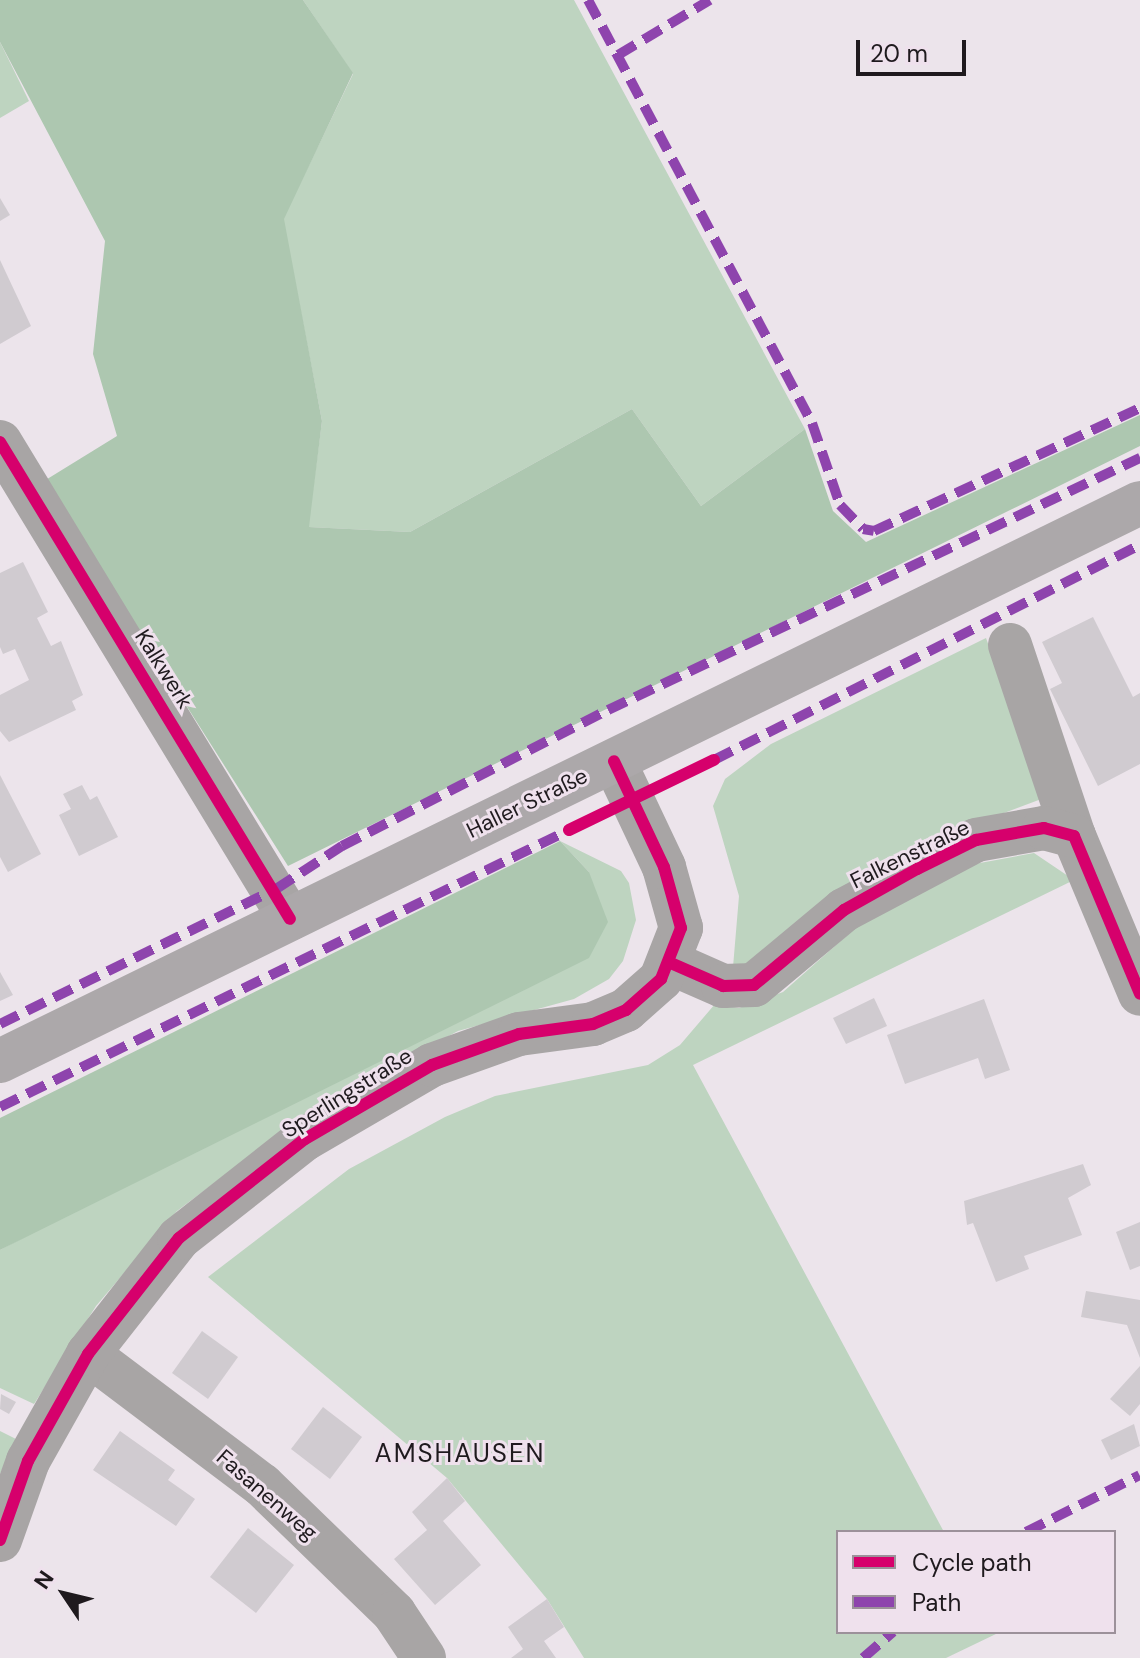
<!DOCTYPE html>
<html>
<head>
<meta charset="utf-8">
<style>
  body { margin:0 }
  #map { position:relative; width:1140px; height:1658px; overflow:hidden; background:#ece4eb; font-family:"DM Sans",sans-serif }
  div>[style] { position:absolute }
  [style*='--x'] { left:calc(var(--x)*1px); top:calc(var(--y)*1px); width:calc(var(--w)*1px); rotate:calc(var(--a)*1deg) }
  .green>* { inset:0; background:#bed4c0 }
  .forest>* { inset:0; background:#adc7b0 }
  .building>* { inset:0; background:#d0cbd0 }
  .minor>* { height:44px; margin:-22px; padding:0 22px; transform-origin:22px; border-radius:22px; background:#a8a5a5 }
  .major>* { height:44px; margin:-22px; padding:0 22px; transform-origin:22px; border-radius:22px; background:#aca8aa }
  .quiet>* { height:10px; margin-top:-5px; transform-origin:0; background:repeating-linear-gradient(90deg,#8e44ad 0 20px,transparent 0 30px) }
  .cycleway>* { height:12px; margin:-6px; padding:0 6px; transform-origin:6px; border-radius:6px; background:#d6006c }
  span { translate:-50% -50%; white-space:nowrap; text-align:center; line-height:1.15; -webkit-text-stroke:6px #efe1ed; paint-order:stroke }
  .street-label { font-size:22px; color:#1f1a1e }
  .quarter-label { font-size:26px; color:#1f1a1e; letter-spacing:2px }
  .legend { position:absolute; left:836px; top:1530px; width:280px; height:104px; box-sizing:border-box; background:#efe1ed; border:2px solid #9c919a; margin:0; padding:10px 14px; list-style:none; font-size:24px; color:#1f1a1e }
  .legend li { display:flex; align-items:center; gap:16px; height:40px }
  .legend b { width:40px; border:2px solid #9c919a }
  .north { position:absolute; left:24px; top:1554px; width:80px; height:80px; -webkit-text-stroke:6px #efe1ed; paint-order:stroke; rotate:305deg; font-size:22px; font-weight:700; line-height:32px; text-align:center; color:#1f1a1e }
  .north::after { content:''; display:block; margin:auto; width:28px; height:36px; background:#1f1a1e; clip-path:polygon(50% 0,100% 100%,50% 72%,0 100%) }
  .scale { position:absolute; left:856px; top:40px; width:110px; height:36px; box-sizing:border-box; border:4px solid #1f1a1e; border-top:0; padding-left:10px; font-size:24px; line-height:28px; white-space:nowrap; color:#1f1a1e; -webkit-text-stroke:6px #efe1ed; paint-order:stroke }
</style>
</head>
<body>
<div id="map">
  <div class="green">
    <div style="clip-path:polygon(303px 0,574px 0,805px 429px,701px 506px,632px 409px,410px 532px,308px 527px,322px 421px,283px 219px,353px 74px)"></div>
    <div style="clip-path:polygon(0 42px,29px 101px,0 118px)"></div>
    <div style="clip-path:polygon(986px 638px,1044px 798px,924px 843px,758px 963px,733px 967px,739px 896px,713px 806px,725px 779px,771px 744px)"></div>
    <div style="clip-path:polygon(560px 841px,621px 871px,629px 883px,636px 920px,623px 961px,609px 979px,574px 999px,458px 1031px,314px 1108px,177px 1211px,96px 1306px,34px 1404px,0 1388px,0 1250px,173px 1158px,589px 872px)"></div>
    <div style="clip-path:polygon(1034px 853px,1074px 880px,693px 1065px,944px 1532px,838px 1532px,838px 1632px,998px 1633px,946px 1658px,584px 1658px,547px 1599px,447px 1478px,208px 1277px,349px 1169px,445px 1117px,495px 1096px,648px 1065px,680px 1045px,715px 1004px,739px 1008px,783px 992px,862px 922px,969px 865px)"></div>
    <div style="clip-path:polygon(0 1431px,16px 1439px,0 1474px)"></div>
  </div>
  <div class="forest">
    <div style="clip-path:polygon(0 0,303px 0,353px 73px,284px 219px,322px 421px,309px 527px,410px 532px,632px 409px,701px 506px,805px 429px,833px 511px,866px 542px,1140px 415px,1140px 446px,288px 866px,44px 481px,117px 436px,93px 354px,105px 241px,0 42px)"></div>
    <div style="clip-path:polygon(560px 841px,589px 872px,608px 922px,589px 958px,0 1250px,0 1118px)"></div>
  </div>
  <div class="building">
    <div style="clip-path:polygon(0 198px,10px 215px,0 221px)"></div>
    <div style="clip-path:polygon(0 260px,31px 326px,0 344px)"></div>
    <div style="clip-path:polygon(23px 562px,48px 612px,37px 618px,51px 646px,61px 641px,83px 695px,72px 701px,76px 710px,9px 742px,0 731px,0 695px,29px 680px,15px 649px,3px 654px,0 647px,0 573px)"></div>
    <div style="clip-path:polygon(1093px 617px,1133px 697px,1140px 693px,1140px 764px,1098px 786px,1050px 689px,1062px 683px,1042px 642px)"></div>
    <div style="clip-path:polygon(0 775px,41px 854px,8px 872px,0 857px)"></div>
    <div style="clip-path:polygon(82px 785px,90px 800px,97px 796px,118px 837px,79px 856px,59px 815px,71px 809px,63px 794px)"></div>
    <div style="clip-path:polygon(0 972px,13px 995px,0 1001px)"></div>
    <div style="clip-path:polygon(874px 998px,887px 1026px,846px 1044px,833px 1018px)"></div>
    <div style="clip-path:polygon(984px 999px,1010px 1070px,985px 1079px,978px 1058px,905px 1084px,887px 1035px)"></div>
    <div style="clip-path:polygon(1083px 1164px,1091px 1185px,1068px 1198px,1082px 1235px,1024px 1256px,1029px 1269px,996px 1282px,973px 1223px,967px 1225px,964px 1201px)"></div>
    <div style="clip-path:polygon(1140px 1222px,1140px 1266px,1130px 1270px,1116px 1232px)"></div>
    <div style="clip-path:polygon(1086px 1291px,1140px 1300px,1140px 1358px,1127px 1325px,1081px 1317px)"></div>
    <div style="clip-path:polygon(202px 1331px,238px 1357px,208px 1399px,172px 1373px)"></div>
    <div style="clip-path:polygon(1140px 1366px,1140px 1404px,1130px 1416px,1110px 1399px)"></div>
    <div style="clip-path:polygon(1px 1394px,16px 1402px,9px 1414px,0 1409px)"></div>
    <div style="clip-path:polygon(323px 1407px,362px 1437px,330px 1479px,291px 1449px)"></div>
    <div style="clip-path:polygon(1134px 1424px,1140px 1446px,1111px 1460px,1101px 1440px)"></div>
    <div style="clip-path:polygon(120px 1431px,175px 1470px,168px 1480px,195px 1499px,176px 1526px,93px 1470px)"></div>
    <div style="clip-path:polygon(447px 1478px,465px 1501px,443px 1521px,481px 1565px,435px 1605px,394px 1559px,427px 1530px,412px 1512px)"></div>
    <div style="clip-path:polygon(248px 1528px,294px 1565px,256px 1613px,210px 1577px)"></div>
    <div style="clip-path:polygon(547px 1599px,564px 1627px,544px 1641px,556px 1658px,511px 1658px,523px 1649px,508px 1627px)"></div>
  </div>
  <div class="minor">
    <div style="--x:0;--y:442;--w:558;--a:58.7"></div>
    <div style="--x:1010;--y:645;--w:201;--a:71.5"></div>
    <div style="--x:1074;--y:836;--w:171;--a:67.3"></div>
    <div style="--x:673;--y:964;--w:55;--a:23.7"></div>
    <div style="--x:723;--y:986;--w:31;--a:-2"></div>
    <div style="--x:754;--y:985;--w:117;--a:-39.8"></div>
    <div style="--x:844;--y:910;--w:149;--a:-27.9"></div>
    <div style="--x:976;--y:840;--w:69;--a:-10"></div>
    <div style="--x:1044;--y:828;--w:31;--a:15"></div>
    <div style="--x:88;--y:1354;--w:218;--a:37"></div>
    <div style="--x:262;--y:1485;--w:184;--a:44.1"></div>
    <div style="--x:394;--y:1613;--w:54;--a:56.3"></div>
    <div style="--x:0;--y:1540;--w:84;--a:-70.5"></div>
    <div style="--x:28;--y:1461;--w:123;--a:-60.7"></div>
    <div style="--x:88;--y:1354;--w:147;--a:-51.9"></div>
    <div style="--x:179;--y:1238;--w:160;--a:-38.2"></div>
    <div style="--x:305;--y:1139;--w:147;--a:-30.2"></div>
    <div style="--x:432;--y:1065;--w:92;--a:-19.6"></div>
    <div style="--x:519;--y:1034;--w:75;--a:-7.7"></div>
    <div style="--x:593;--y:1024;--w:36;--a:-23"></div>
    <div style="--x:626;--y:1010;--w:47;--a:-41.5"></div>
    <div style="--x:661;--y:979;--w:55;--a:-68.6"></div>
    <div style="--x:681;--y:928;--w:63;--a:-105.6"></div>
    <div style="--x:664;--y:867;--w:117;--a:-115.3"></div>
  </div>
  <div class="major">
    <div style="--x:0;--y:1061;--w:1269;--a:-26.08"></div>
  </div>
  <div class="quiet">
    <div style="--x:588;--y:0;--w:479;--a:62.1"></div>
    <div style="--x:812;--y:423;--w:87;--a:71.1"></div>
    <div style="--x:840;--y:505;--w:33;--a:46"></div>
    <div style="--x:863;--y:529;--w:11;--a:10"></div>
    <div style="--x:874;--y:531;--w:293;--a:-24.8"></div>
    <div style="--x:618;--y:55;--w:107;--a:-30.9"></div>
    <div style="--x:714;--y:760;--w:477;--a:-26.8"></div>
    <div style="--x:0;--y:1024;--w:307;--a:-26.1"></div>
    <div style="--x:276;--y:889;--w:79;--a:-33.1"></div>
    <div style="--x:342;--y:846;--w:299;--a:-27.1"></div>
    <div style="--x:608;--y:710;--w:589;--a:-25.35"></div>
    <div style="--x:0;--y:1107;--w:633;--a:-25.96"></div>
    <div style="--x:1026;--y:1532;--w:127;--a:-26.6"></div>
    <div style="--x:863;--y:1658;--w:40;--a:-41"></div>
  </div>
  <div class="cycleway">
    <div style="--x:0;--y:442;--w:558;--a:58.7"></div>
    <div style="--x:569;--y:830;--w:161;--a:-25.8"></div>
    <div style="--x:673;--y:964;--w:55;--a:23.7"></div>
    <div style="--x:723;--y:986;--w:31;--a:-2"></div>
    <div style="--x:754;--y:985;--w:117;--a:-39.8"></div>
    <div style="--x:844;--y:910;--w:84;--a:-29.3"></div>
    <div style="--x:917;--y:869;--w:66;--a:-26.2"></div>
    <div style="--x:976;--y:840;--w:69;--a:-10"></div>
    <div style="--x:1044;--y:828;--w:31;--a:15"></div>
    <div style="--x:1074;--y:836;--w:171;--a:67.3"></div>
    <div style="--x:0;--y:1540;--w:84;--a:-70.5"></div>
    <div style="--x:28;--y:1461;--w:123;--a:-60.7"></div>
    <div style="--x:88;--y:1354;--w:147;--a:-51.9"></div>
    <div style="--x:179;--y:1238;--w:160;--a:-38.2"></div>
    <div style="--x:305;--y:1139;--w:147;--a:-30.2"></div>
    <div style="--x:432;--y:1065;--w:92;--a:-19.6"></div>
    <div style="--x:519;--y:1034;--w:75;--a:-7.7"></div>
    <div style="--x:593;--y:1024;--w:36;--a:-23"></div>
    <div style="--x:626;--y:1010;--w:47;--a:-41.5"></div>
    <div style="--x:661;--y:979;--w:55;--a:-68.6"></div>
    <div style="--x:681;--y:928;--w:63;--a:-105.6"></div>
    <div style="--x:664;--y:867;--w:117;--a:-115.3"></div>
  </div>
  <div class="street-label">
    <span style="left:164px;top:669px;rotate:58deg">Kalkwerk</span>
    <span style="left:527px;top:803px;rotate:-26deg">Haller Straße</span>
    <span style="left:910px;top:854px;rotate:-26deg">Falkenstraße</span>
    <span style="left:347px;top:1093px;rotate:-32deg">Sperlingstraße</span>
    <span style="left:267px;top:1495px;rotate:41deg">Fasanenweg</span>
  </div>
  <div class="quarter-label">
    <span style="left:460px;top:1454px">AMSHAUSEN</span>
  </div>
  <ul class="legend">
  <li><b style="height:10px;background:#d6006c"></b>Cycle path</li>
  <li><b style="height:10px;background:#8e44ad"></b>Path</li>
  </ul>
  <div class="north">N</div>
  <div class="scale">20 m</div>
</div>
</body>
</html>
